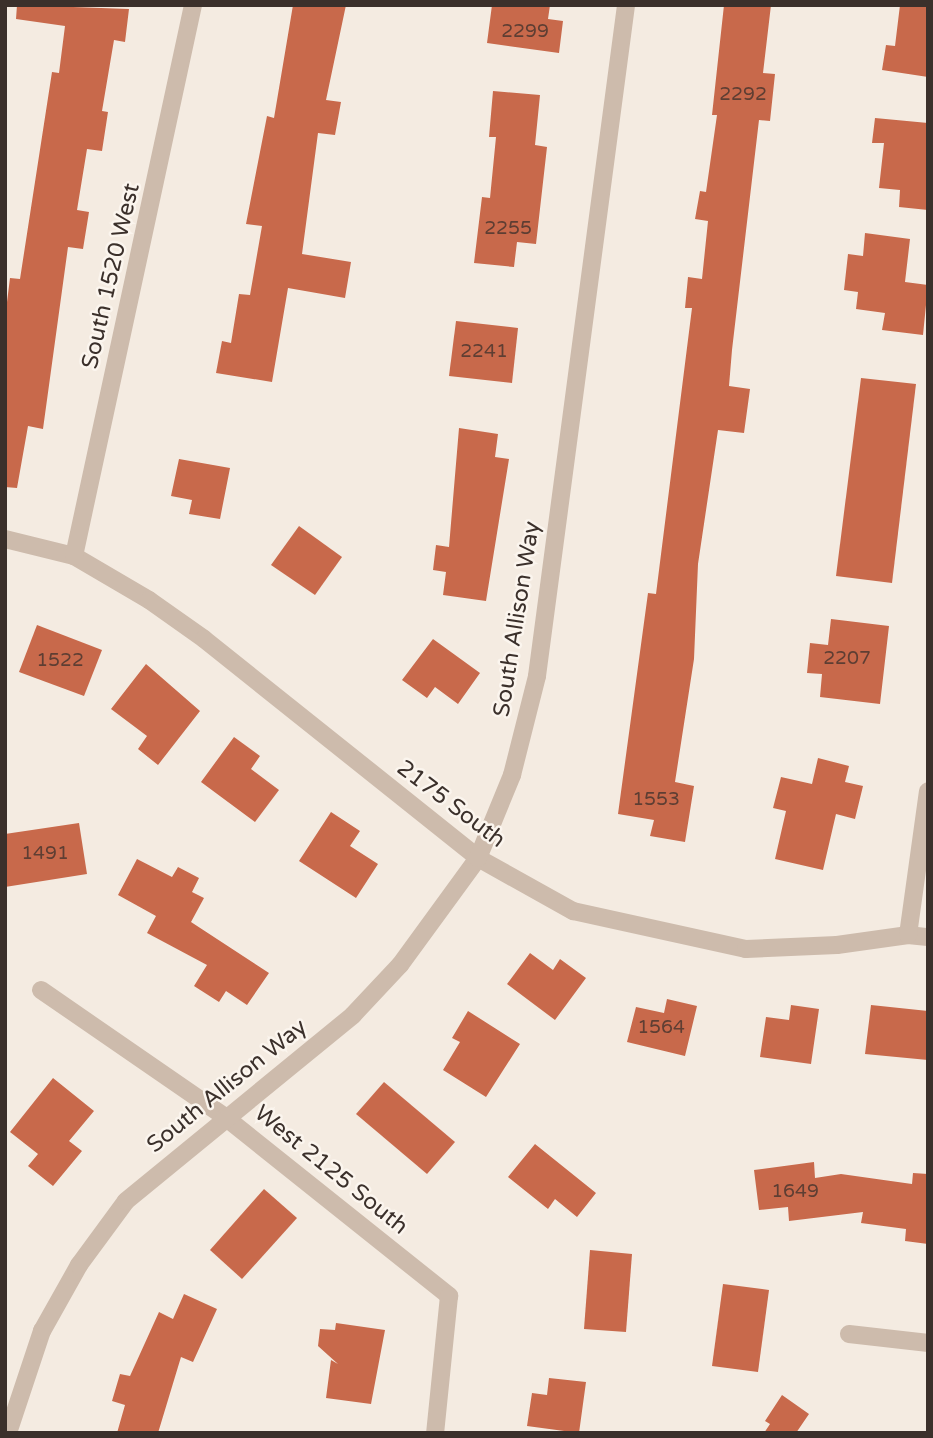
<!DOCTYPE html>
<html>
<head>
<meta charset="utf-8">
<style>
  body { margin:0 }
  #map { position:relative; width:933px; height:1438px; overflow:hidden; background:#f4ebe1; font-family:"Varela Round",sans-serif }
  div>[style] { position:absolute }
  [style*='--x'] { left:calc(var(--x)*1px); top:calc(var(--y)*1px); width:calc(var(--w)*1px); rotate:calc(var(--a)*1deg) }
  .building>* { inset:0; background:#c8694b }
  .minor>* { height:18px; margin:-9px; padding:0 9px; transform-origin:9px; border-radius:9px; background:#cdbbac }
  span { translate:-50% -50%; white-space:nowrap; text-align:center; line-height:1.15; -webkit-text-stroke:5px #fbf5ee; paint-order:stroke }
  .number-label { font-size:19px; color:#5e3e33 }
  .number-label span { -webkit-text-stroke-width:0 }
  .street-label { font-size:23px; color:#3b302b }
  .frame { position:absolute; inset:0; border:7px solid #3b302b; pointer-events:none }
</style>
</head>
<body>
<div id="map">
  <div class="building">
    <div style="clip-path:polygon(17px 5px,129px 9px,125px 42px,114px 40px,102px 111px,108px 112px,102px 151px,87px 149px,77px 210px,89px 212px,83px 249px,68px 247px,43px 429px,28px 426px,17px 488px,5px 487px,5px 318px,10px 278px,20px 279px,52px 72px,59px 73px,65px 26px,16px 19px)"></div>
    <div style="clip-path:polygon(293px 5px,346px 5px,326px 100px,341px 102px,335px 135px,318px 133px,302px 254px,351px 262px,345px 298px,288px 288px,272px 382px,216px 373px,222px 341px,231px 343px,239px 294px,250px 295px,262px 226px,246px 224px,267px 116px,274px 118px)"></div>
    <div style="clip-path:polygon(492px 5px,550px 5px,548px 19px,563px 21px,559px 53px,487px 43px)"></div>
    <div style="clip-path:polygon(724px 5px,771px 5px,763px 73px,775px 74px,770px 121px,759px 120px,732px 350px,729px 386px,750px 389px,744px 433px,718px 430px,698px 564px,694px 659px,675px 782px,694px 786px,685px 842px,650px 836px,654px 820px,618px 814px,648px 593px,656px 594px,692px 308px,685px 308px,688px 277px,702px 279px,708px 221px,695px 219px,700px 191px,706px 192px,717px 115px,712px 115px)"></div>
    <div style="clip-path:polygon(900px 5px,928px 5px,928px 77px,882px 70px,886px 45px,895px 46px)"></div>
    <div style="clip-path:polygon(493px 91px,540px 95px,535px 145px,547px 147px,536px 244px,517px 242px,514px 267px,474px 263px,482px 197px,490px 198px,496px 137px,489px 137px)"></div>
    <div style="clip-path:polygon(875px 118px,928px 123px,928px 210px,899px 207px,900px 190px,879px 188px,884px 143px,872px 143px)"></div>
    <div style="clip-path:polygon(865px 233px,910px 239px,905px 282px,928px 285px,923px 335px,882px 330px,885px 313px,856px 309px,858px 292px,844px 290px,848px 254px,863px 256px)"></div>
    <div style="clip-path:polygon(456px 321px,518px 328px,512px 383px,449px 376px)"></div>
    <div style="clip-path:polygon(861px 378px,916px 384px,892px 583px,836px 576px)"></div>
    <div style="clip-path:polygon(459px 428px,498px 434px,495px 457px,509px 459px,486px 601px,443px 595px,446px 572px,433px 570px,436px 545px,449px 547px)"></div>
    <div style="clip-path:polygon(179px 459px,230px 468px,220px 519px,189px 514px,192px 500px,171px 496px)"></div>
    <div style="clip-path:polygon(299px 526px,342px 557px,315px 595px,271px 565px)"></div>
    <div style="clip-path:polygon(831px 619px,889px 626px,880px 704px,820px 697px,822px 674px,807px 673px,810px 643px,828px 645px)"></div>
    <div style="clip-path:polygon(37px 625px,102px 650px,84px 696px,19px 672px)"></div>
    <div style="clip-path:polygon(433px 639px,480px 673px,458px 704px,435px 687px,427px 698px,402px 680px)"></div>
    <div style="clip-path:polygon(146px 664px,200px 711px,158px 765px,138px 749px,147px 736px,111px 709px)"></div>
    <div style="clip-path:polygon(234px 737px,260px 756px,251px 769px,279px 790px,255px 822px,201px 782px)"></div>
    <div style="clip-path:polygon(818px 758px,849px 766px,845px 782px,863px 786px,855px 819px,836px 814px,823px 870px,775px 859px,786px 811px,773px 808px,781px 777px,812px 784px)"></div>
    <div style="clip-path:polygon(331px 812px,360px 831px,350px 846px,378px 864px,356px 898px,299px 861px)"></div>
    <div style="clip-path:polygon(79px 823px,87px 874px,5px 887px,5px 834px)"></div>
    <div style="clip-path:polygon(137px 859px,172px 877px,178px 867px,199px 878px,192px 892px,204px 898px,191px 922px,269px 973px,247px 1005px,226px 991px,219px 1002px,194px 986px,207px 965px,147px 933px,156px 916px,118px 895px)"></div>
    <div style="clip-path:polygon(530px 953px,553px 970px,560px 959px,586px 978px,555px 1020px,507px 984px)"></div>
    <div style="clip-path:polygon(667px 999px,697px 1006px,685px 1056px,627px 1042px,636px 1007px,664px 1013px)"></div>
    <div style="clip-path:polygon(791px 1005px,819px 1009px,811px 1064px,760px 1057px,766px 1017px,789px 1020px)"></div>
    <div style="clip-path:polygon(871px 1005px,928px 1011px,928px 1060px,865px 1054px)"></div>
    <div style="clip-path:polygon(468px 1011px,520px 1044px,486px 1097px,443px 1070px,460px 1042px,452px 1038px)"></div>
    <div style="clip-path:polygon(53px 1078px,94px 1111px,69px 1141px,82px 1151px,53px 1186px,28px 1166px,38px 1154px,10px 1132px)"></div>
    <div style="clip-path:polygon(384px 1082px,455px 1142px,427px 1174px,356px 1114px)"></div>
    <div style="clip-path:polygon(535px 1144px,596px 1193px,577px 1217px,555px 1199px,548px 1209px,508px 1177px)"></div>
    <div style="clip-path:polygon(814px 1162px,815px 1178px,841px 1174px,912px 1184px,913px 1173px,928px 1174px,928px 1244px,905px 1241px,906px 1229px,861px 1223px,863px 1212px,789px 1221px,788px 1207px,759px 1210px,754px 1170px)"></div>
    <div style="clip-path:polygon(264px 1189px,297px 1218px,242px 1279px,210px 1250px)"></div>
    <div style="clip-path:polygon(590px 1250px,632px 1254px,626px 1332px,584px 1329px)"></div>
    <div style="clip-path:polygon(723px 1284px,769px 1290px,758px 1372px,712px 1366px)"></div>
    <div style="clip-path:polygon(184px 1294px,217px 1309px,193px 1362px,181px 1357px,158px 1433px,117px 1433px,125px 1405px,112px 1401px,120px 1374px,130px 1376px,159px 1312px,173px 1319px)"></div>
    <div style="clip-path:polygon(336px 1323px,385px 1330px,371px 1404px,326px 1398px,331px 1360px,338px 1364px,318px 1346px,320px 1329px,335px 1330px)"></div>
    <div style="clip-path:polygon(549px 1378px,586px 1382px,579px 1433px,527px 1426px,532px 1393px,547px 1395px)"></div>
    <div style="clip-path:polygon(782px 1395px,809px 1414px,796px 1433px,764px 1433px,770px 1424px,765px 1421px)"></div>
  </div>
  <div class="minor">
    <div style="--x:5;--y:539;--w:71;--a:13.8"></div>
    <div style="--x:74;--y:556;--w:87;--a:30.4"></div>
    <div style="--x:149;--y:600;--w:67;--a:35.3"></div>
    <div style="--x:204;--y:639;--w:351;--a:38.6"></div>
    <div style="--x:478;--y:858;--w:109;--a:29.2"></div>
    <div style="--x:573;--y:911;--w:177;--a:12.4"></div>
    <div style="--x:746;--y:949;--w:91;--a:-2.5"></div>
    <div style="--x:837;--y:945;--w:72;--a:-8"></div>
    <div style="--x:908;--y:935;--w:20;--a:6"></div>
    <div style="--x:74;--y:556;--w:564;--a:-77.81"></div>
    <div style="--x:908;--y:935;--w:145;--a:-82.1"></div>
    <div style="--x:41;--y:990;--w:224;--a:34.6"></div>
    <div style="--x:225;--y:1117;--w:287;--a:38.6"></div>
    <div style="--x:449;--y:1296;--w:138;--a:95.8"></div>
    <div style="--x:849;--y:1334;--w:80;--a:6.5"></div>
    <div style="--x:8;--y:1433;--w:108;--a:-71.6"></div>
    <div style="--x:42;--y:1331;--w:76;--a:-60.7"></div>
    <div style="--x:79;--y:1265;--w:79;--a:-53.7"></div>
    <div style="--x:126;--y:1201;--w:293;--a:-39.3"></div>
    <div style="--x:353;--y:1015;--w:69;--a:-46.8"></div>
    <div style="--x:400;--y:965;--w:132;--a:-53.9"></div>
    <div style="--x:478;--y:858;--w:90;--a:-67.7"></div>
    <div style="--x:512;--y:775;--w:102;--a:-75.8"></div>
    <div style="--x:537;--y:676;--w:677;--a:-82.44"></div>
  </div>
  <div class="number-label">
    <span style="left:525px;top:32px">2299</span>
    <span style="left:743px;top:95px">2292</span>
    <span style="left:508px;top:229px">2255</span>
    <span style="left:484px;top:352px">2241</span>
    <span style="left:847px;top:659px">2207</span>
    <span style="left:60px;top:661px">1522</span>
    <span style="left:656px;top:800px">1553</span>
    <span style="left:45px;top:854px">1491</span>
    <span style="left:661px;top:1028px">1564</span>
    <span style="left:795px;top:1192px">1649</span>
  </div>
  <div class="street-label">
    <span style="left:111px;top:276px;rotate:-77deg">South 1520 West</span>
    <span style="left:517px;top:619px;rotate:-81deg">South Allison Way</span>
    <span style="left:451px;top:804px;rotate:37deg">2175 South</span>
    <span style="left:227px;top:1086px;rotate:-39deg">South Allison Way</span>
    <span style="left:331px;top:1170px;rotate:39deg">West 2125 South</span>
  </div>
  <div class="frame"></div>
</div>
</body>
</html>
